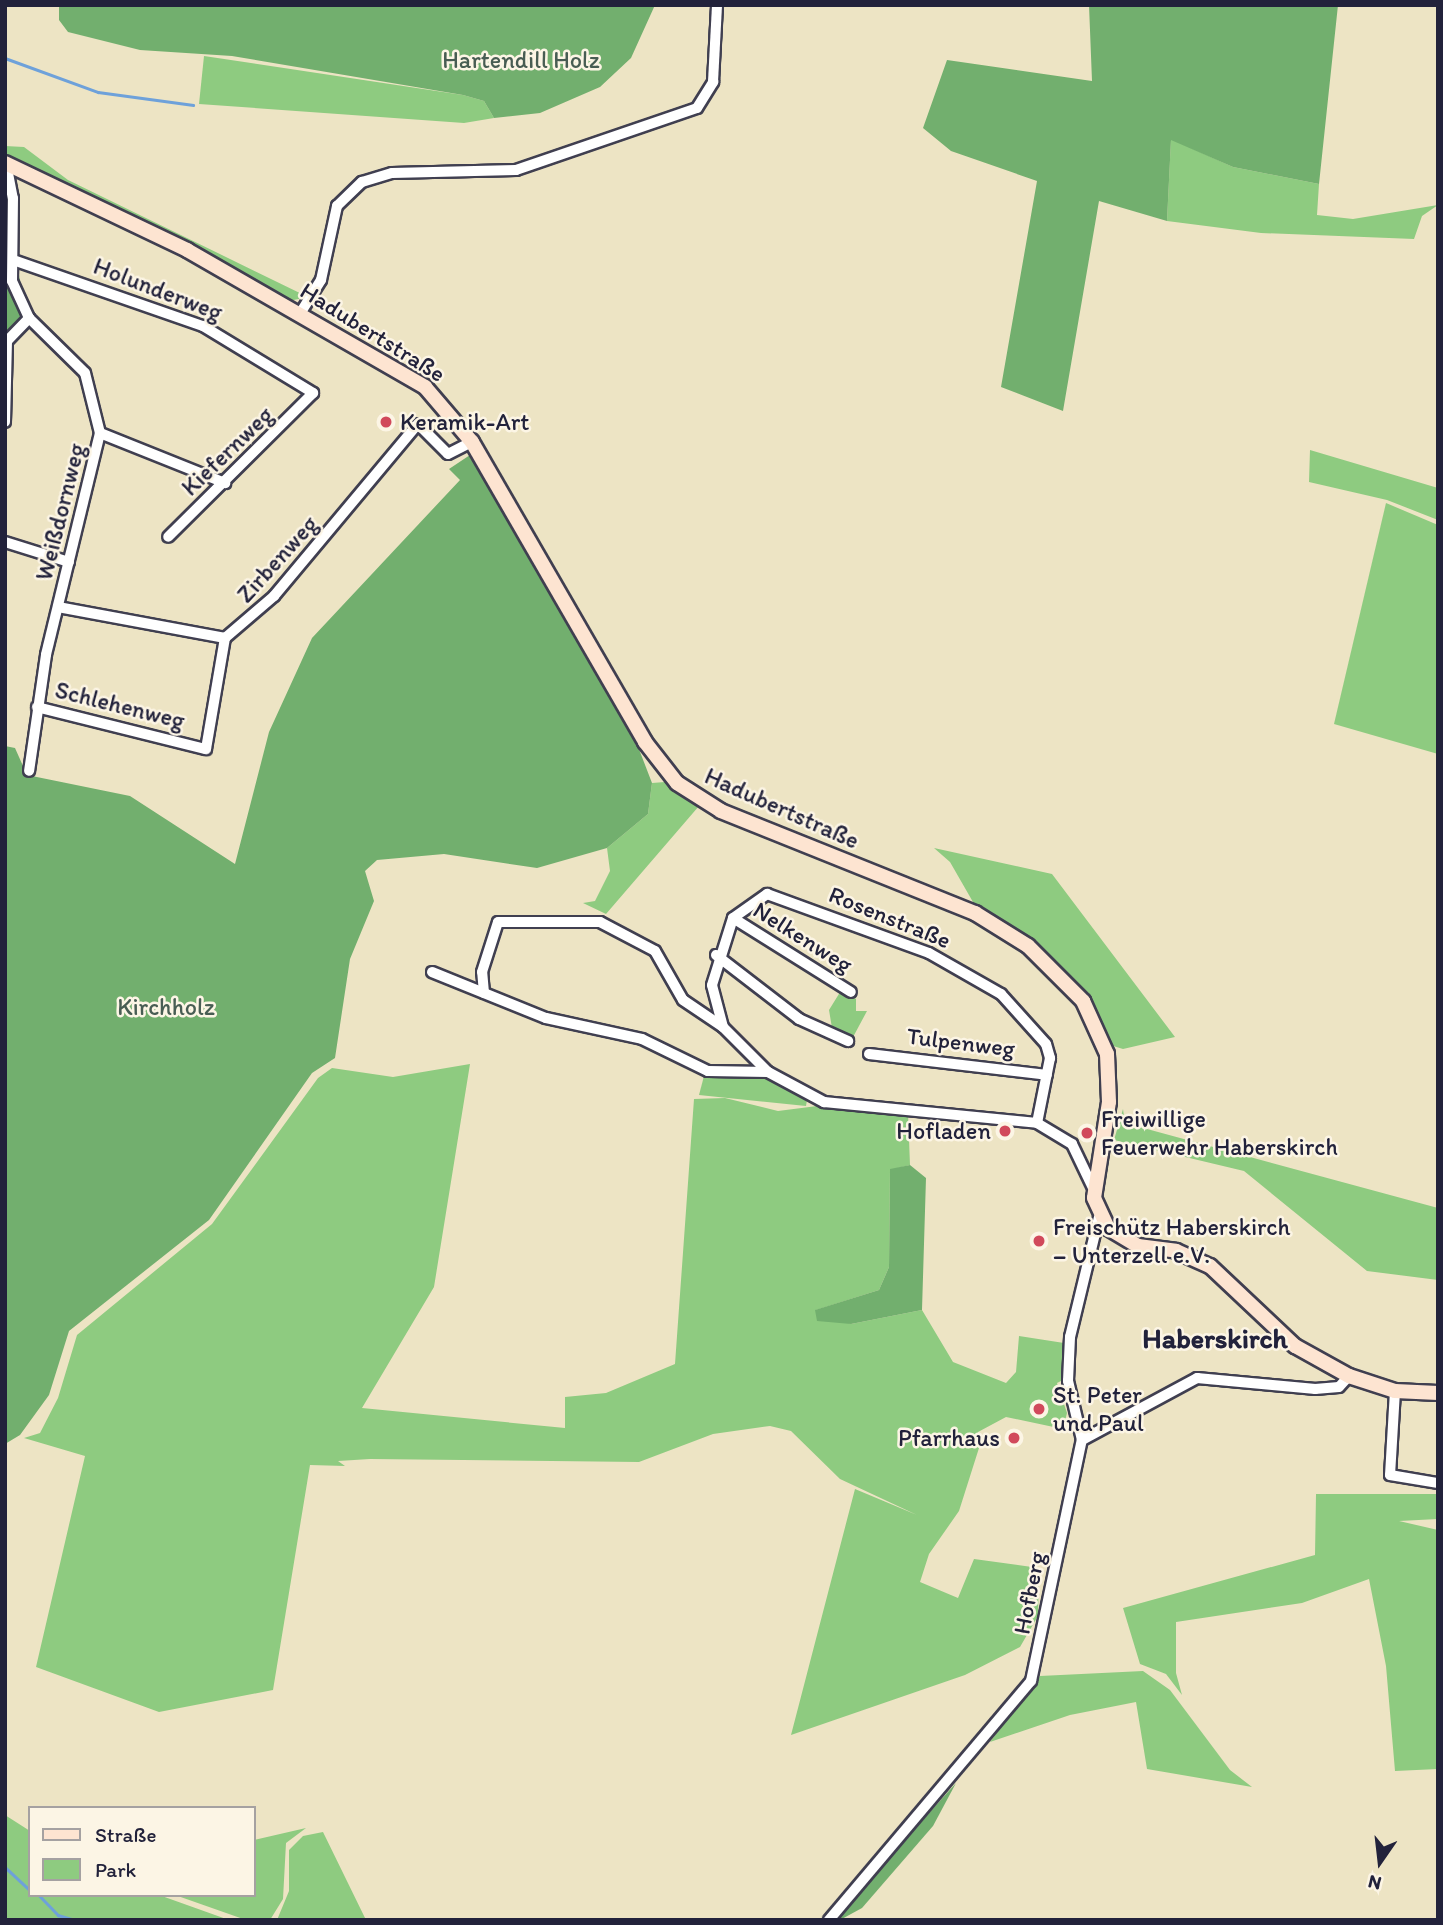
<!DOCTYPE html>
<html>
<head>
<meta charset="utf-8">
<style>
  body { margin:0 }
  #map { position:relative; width:1443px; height:1925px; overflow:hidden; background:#ede4c4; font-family:Itim,sans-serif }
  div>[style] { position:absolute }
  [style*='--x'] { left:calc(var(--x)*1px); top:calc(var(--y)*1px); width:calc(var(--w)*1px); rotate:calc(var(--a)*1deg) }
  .green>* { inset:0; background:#8ecb80 }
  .forest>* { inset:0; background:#72af6e }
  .stream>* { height:2.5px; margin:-1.25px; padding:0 1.25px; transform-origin:1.25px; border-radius:1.25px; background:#6ea1da }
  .roads { filter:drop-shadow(2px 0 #403f50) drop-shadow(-2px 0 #403f50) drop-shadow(0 2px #403f50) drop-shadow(0 -2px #403f50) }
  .street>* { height:10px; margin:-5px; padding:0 5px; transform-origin:5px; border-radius:5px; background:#fff }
  .secondary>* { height:14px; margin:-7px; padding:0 7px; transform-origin:7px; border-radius:7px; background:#fde4d1 }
  .dots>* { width:19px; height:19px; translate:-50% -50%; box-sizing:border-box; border:4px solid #fcf5e5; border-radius:50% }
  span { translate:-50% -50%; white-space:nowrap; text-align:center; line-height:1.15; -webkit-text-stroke:5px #fcf5e5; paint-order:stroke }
  .park-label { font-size:24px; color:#485d53 }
  .street-label { font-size:24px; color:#22223b }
  .poi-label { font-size:24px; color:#22223b }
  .left { translate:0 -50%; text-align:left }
  .right { translate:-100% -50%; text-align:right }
  .quarter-label { font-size:28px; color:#22223b; font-weight:700 }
  .frame { position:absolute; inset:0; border:7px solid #22223b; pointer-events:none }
  .legend { position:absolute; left:28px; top:1806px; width:228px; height:91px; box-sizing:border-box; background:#fcf5e5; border:2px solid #a5a1a1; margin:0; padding:9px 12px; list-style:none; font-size:21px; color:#22223b }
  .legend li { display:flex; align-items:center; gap:14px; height:35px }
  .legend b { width:35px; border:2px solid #a5a1a1 }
  .north { position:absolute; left:1345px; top:1827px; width:70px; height:70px; -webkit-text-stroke:5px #fcf5e5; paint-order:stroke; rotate:194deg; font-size:19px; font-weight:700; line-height:28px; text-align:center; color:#22223b }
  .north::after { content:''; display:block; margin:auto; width:24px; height:32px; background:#22223b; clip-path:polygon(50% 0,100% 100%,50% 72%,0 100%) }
</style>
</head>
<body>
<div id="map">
  <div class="green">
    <div style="clip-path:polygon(204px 56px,463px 95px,484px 101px,494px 118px,464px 123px,199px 104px)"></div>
    <div style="clip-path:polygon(1171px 139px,1233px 167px,1319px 184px,1317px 215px,1353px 219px,1438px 205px,1422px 216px,1414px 239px,1261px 233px,1167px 221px)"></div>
    <div style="clip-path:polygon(5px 146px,24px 147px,68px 180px,308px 297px,289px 301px,5px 159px)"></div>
    <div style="clip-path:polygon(1310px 450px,1438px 488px,1438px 520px,1387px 500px,1309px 482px)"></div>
    <div style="clip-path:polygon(1386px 503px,1438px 525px,1438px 754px,1334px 724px)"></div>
    <div style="clip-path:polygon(665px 782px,699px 806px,606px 914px,583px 903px,595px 901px,610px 871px,607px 848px,648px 814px,652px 783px)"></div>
    <div style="clip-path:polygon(934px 848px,1052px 874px,1175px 1037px,1123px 1049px,1110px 1045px,1085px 999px,977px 909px,950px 862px)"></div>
    <div style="clip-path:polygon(842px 989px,856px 999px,856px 1011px,867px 1011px,852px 1039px,833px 1034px,829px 1010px)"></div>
    <div style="clip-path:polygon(470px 1064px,434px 1287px,362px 1408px,565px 1428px,565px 1397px,606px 1393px,675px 1364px,694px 1099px,725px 1098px,778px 1111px,825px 1105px,908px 1113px,910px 1165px,890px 1170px,889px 1267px,879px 1290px,816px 1310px,851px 1324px,922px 1310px,953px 1362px,1006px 1383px,1016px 1372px,1019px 1336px,1064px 1343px,1063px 1380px,1057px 1383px,1067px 1413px,1063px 1429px,1006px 1417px,978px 1432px,979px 1448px,959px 1511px,929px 1554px,920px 1582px,958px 1598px,974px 1559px,1039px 1568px,1038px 1616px,1020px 1647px,965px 1675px,791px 1735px,855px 1489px,917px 1515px,840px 1479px,791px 1431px,770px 1426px,713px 1434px,639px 1462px,370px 1459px,338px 1461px,345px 1466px,310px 1465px,273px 1690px,159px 1712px,36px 1667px,85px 1456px,24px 1438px,40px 1433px,58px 1398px,77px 1335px,212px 1224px,318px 1078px,332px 1068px,393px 1077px)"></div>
    <div style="clip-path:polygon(704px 1076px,765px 1078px,807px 1100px,806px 1106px,699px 1095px)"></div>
    <div style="clip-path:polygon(1123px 1109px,1125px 1123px,1438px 1208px,1438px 1280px,1367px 1271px,1244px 1171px,1114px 1140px)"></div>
    <div style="clip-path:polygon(1316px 1494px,1438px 1494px,1438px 1519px,1399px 1521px,1438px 1530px,1438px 1769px,1395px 1771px,1386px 1666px,1369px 1579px,1302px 1603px,1176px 1622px,1176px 1673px,1182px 1695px,1166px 1674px,1140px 1664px,1123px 1608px,1315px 1555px)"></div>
    <div style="clip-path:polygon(1143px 1671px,1170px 1690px,1230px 1770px,1252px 1787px,1147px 1769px,1136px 1702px,1070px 1715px,990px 1742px,1040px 1676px)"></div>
    <div style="clip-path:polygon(5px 1815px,30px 1831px,30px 1895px,159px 1895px,229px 1920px,5px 1920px)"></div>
    <div style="clip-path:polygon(306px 1828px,286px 1843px,283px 1899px,270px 1920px,246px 1920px,175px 1895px,254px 1895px,254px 1840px)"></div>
    <div style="clip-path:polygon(323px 1832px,366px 1920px,277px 1920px,289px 1891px,289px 1850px,303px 1836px)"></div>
  </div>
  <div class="forest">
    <div style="clip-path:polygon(59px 5px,655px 5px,631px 58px,600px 87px,540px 113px,494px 118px,484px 101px,463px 95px,232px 56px,140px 50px,68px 32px,59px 20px)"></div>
    <div style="clip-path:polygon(1089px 5px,1338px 5px,1319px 184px,1233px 167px,1171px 140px,1167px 221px,1099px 201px,1063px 411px,1001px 387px,1037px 181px,951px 151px,923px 128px,947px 60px,1092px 81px)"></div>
    <div style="clip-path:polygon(5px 189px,26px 318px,5px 343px)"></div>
    <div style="clip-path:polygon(470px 455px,637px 744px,652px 783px,648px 814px,607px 848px,537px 868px,444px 854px,377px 860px,365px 871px,374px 901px,350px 959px,335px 1058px,312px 1073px,209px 1220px,69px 1331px,49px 1395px,20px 1435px,5px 1444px,5px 746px,15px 748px,27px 775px,130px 796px,235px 864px,269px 732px,312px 638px,460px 480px,449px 469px)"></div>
    <div style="clip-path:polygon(910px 1165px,926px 1178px,922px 1310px,851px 1324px,817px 1321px,815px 1310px,879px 1290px,889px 1267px,890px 1169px)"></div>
    <div style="clip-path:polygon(956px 1783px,933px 1826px,862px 1908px,840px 1920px,841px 1911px)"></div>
  </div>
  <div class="stream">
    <div style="--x:5;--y:58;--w:99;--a:20.1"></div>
    <div style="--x:98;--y:92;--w:96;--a:7.8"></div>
    <div style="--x:5;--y:1867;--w:34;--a:43"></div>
    <div style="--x:39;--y:1895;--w:28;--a:46"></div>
    <div style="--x:58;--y:1915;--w:18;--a:16"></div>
  </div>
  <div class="roads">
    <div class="street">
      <div style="--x:6;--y:163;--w:36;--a:79"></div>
      <div style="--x:13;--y:198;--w:83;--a:90.7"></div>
      <div style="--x:12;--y:281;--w:41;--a:65.3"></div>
      <div style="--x:29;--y:318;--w:78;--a:44.5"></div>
      <div style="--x:85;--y:373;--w:62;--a:76"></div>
      <div style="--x:100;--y:433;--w:228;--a:103.7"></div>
      <div style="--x:46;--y:655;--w:117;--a:98.3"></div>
      <div style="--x:16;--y:261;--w:198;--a:19.2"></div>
      <div style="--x:203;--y:326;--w:129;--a:31.3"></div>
      <div style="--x:313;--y:393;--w:204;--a:135.2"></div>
      <div style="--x:301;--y:312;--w:38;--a:-58"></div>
      <div style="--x:321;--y:280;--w:76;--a:-77.8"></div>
      <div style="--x:337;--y:206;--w:35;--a:-44"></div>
      <div style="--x:362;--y:182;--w:31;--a:-17"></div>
      <div style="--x:392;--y:173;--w:124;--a:-1.4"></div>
      <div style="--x:516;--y:170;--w:191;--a:-18.9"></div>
      <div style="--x:697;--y:108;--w:31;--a:-58"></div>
      <div style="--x:713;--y:82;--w:77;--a:-87"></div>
      <div style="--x:5;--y:422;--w:81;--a:-88.6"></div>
      <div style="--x:7;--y:341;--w:32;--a:-46"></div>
      <div style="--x:100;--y:433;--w:135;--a:21.8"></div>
      <div style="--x:5;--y:542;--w:67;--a:17.4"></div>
      <div style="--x:58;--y:607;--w:170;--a:10.5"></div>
      <div style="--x:225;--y:638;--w:65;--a:-40.6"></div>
      <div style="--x:274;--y:596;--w:224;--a:-50.1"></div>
      <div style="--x:418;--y:424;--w:42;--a:45"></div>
      <div style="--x:448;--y:454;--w:27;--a:-27"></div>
      <div style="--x:37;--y:707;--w:174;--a:14"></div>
      <div style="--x:206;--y:749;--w:113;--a:-80.3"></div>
      <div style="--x:733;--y:918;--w:139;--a:32.1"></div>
      <div style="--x:716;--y:955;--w:105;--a:37.6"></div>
      <div style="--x:799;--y:1019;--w:54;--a:24.2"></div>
      <div style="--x:432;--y:972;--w:123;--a:22"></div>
      <div style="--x:546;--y:1018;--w:98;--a:12.3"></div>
      <div style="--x:642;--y:1039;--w:73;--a:25.9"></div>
      <div style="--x:708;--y:1071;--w:60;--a:1"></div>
      <div style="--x:768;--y:1072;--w:64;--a:28.2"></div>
      <div style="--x:824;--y:1102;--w:214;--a:5.6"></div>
      <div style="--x:1037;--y:1123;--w:41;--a:31"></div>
      <div style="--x:1072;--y:1144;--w:53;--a:64.4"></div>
      <div style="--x:484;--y:993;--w:21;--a:-95"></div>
      <div style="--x:482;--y:972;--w:52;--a:-72.3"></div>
      <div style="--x:498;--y:922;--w:102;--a:0"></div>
      <div style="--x:600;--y:922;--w:62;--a:27.8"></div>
      <div style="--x:655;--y:951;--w:56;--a:60.3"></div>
      <div style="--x:683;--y:1000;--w:48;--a:34"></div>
      <div style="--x:869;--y:1054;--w:179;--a:6.7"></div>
      <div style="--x:768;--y:1072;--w:64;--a:-135"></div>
      <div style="--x:723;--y:1027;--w:43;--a:-104.7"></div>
      <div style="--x:712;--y:985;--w:70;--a:-72.6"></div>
      <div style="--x:733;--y:918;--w:42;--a:-35.2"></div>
      <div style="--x:767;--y:894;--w:172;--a:20"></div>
      <div style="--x:929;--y:953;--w:83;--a:29.7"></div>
      <div style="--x:1001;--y:994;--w:67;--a:48"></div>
      <div style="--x:1046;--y:1044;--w:15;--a:74"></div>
      <div style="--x:1050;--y:1058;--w:66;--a:101.3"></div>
      <div style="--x:1395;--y:1391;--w:84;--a:93.4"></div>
      <div style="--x:1390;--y:1475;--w:49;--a:9.5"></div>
      <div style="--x:1082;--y:1440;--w:131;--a:-28.3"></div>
      <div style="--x:1197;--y:1378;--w:119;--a:5.3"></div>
      <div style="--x:1315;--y:1389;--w:24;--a:-5"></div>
      <div style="--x:1339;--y:1387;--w:15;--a:-48"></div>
      <div style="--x:1082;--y:1440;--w:61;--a:-103.3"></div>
      <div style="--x:1068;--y:1381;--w:44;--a:-87.4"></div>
      <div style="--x:1070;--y:1337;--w:123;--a:-76.4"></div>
      <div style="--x:829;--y:1920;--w:313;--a:-49.8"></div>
      <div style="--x:1031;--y:1681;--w:246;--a:-78.1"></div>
    </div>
    <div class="secondary">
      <div style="--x:5;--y:163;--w:202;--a:25.5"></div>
      <div style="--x:187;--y:250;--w:275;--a:29.9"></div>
      <div style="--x:425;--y:387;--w:72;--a:49.5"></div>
      <div style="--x:472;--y:442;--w:346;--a:60"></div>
      <div style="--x:645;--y:742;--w:52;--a:52"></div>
      <div style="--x:677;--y:783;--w:52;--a:32.5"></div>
      <div style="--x:721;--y:811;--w:274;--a:21.9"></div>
      <div style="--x:975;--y:913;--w:62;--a:31.9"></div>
      <div style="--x:1028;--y:946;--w:78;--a:45"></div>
      <div style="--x:1083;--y:1001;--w:58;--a:65.6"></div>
      <div style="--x:1107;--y:1054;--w:48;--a:87.6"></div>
      <div style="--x:1109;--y:1102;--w:97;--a:98.9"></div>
      <div style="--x:1094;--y:1198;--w:33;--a:65"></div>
      <div style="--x:1108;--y:1228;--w:35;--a:31"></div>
      <div style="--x:1138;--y:1246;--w:38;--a:7"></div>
      <div style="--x:1176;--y:1251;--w:37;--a:24"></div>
      <div style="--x:1210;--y:1266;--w:117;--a:43.3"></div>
      <div style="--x:1295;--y:1346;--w:62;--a:29.1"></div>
      <div style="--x:1349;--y:1376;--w:48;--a:18.1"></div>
      <div style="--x:1395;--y:1391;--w:43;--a:2.7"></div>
    </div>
  </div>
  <div class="dots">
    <div style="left:386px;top:422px;background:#d1495b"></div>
    <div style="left:1005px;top:1131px;background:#d1495b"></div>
    <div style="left:1087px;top:1133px;background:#d1495b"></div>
    <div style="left:1039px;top:1241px;background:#d1495b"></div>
    <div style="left:1039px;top:1409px;background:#d1495b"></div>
    <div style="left:1014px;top:1438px;background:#d1495b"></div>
  </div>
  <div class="park-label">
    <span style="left:521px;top:60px">Hartendill Holz</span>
    <span style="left:166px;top:1007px">Kirchholz</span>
  </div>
  <div class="street-label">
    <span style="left:158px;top:289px;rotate:21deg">Holunderweg</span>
    <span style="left:373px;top:332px;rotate:32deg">Hadubertstraße</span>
    <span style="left:227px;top:451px;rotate:-44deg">Kiefernweg</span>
    <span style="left:60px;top:512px;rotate:-76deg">Weißdornweg</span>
    <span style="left:277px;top:559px;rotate:-48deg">Zirbenweg</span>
    <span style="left:120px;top:705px;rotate:14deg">Schlehenweg</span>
    <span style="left:782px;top:808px;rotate:24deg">Hadubertstraße</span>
    <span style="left:890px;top:917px;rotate:22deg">Rosenstraße</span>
    <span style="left:803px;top:937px;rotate:32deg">Nelkenweg</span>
    <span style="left:961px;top:1042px;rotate:7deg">Tulpenweg</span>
    <span style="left:1029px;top:1593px;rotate:-79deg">Hofberg</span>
  </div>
  <div class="poi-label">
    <span class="left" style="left:400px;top:422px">Keramik-Art</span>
    <span class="left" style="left:1101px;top:1133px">Freiwillige<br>Feuerwehr Haberskirch</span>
    <span class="right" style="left:991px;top:1131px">Hofladen</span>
    <span class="left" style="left:1053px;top:1241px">Freischütz Haberskirch<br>– Unterzell e.V.</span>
    <span class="left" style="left:1053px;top:1409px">St. Peter<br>und Paul</span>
    <span class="right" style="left:1000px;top:1438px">Pfarrhaus</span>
  </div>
  <div class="quarter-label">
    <span style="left:1215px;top:1338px">Haberskirch</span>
  </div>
  <div class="frame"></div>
  <ul class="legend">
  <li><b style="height:9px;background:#fde4d1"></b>Straße</li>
  <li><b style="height:19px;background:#8ecb80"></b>Park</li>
  </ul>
  <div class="north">N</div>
</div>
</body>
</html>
